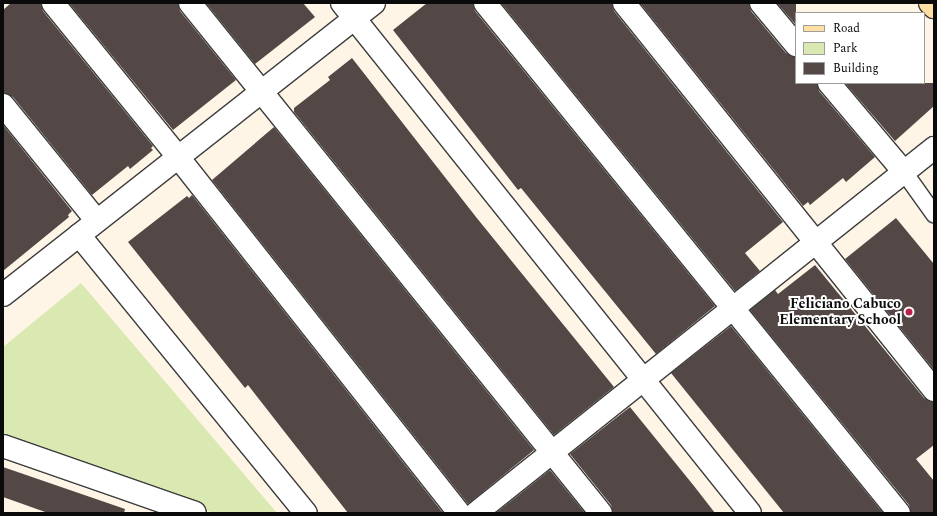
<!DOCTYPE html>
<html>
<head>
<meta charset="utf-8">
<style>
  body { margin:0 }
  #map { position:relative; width:937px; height:516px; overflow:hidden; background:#fff5e7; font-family:Spectral,serif }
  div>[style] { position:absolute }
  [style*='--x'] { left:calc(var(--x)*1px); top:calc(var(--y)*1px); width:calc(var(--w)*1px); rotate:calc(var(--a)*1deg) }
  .green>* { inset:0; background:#dae9b1 }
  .building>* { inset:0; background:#534846 }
  .roads { filter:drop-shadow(1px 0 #3d3d3d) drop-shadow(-1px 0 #3d3d3d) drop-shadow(0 1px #3d3d3d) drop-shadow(0 -1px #3d3d3d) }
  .lane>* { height:16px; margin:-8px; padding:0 8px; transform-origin:8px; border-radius:8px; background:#fff }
  .street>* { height:22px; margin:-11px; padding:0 11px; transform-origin:11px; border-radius:11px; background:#fff }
  .secondary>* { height:22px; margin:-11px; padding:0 11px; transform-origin:11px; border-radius:11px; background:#ffe0a2 }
  .dots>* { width:11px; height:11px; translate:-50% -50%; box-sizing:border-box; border:2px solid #fff; border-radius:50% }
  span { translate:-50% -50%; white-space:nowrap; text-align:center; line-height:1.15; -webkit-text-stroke:4px #fff; paint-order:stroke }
  .poi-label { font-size:14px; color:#0a0a0a; font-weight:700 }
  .right { translate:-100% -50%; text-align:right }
  .frame { position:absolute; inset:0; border:4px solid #0a0a0a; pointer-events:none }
  .legend { position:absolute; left:795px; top:12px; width:130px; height:72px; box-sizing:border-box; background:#fff; border:1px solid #9d9d9d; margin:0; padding:5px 7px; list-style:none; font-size:12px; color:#0a0a0a }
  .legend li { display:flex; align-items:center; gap:8px; height:20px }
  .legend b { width:20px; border:1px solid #9d9d9d }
</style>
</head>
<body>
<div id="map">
  <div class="green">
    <div style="clip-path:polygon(81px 283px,277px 513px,214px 513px,3px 438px,3px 347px)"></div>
  </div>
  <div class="building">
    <div style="clip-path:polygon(11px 3px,41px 3px,43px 11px,153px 146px,151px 148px,153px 150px,130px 169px,128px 166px,92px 195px,13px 97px,3px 93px,3px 10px)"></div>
    <div style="clip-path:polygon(69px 3px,178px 3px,180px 11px,236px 80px,173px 130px)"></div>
    <div style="clip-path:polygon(206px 3px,303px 3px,315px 17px,255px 64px)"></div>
    <div style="clip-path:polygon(427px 3px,473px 3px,475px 11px,715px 306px,656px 354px,521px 188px,518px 190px,393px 30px)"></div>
    <div style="clip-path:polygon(501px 3px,612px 3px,614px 11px,783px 222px,745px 253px,760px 271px,735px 291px)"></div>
    <div style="clip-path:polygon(640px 3px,749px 3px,751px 11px,786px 53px,796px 57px,796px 83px,817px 83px,819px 91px,875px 157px,846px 182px,843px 178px,810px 205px,808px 202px,803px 206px)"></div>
    <div style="clip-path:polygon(777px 3px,796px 3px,796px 25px)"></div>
    <div style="clip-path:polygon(352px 58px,476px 217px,614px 387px,554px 435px,294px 112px,294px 108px,330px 80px,328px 77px)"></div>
    <div style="clip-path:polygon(845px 83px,934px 83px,934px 106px,895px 141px)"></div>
    <div style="clip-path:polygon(3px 125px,72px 211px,68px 215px,69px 217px,3px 271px)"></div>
    <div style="clip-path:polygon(274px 127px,534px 450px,468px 504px,212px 180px)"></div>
    <div style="clip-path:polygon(192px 195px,443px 513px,348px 513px,248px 385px,245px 388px,128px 242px,187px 196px,189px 198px)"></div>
    <div style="clip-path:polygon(896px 218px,934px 264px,934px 370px,845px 259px)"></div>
    <div style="clip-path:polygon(815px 265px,924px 398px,934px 402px,934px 445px,916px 459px,934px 481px,934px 513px,911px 513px,909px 505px,750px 310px,775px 290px,778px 294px)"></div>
    <div style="clip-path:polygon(731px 326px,883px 513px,784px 513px,671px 373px)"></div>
    <div style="clip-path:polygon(630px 407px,694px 486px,715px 513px,613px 513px,611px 505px,570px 454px)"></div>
    <div style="clip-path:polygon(3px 467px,125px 509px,124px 513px,48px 513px,3px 497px)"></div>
    <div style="clip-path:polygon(550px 470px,585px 513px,496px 513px)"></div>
  </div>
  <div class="roads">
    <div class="lane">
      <div style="--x:904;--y:172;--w:52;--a:54.5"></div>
    </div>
    <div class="street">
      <div style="--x:53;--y:3;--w:198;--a:50.9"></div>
      <div style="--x:178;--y:157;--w:454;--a:51.7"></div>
      <div style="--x:190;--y:3;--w:655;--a:51.14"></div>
      <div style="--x:342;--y:3;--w:653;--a:51.34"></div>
      <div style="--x:485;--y:3;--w:657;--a:50.93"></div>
      <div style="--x:624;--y:3;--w:496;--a:51.3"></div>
      <div style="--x:761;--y:3;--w:55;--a:50.2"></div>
      <div style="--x:829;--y:83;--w:116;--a:49.9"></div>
      <div style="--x:3;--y:105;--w:149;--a:51"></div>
      <div style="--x:79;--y:235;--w:359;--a:50.8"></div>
      <div style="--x:3;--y:295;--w:472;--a:-38.2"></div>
      <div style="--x:3;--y:446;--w:203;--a:19.2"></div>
      <div style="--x:476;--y:513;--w:586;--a:-38.55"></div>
    </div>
    <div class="secondary">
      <div style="--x:930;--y:3;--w:6;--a:45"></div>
    </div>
  </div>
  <div class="dots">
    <div style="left:909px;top:312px;background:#bb214b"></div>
  </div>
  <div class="poi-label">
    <span class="right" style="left:901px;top:312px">Feliciano Cabuco<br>Elementary School</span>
  </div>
  <div class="frame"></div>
  <ul class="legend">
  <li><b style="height:5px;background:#ffe0a2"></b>Road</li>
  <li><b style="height:11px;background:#dae9b1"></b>Park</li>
  <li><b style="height:11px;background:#534846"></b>Building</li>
  </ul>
</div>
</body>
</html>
